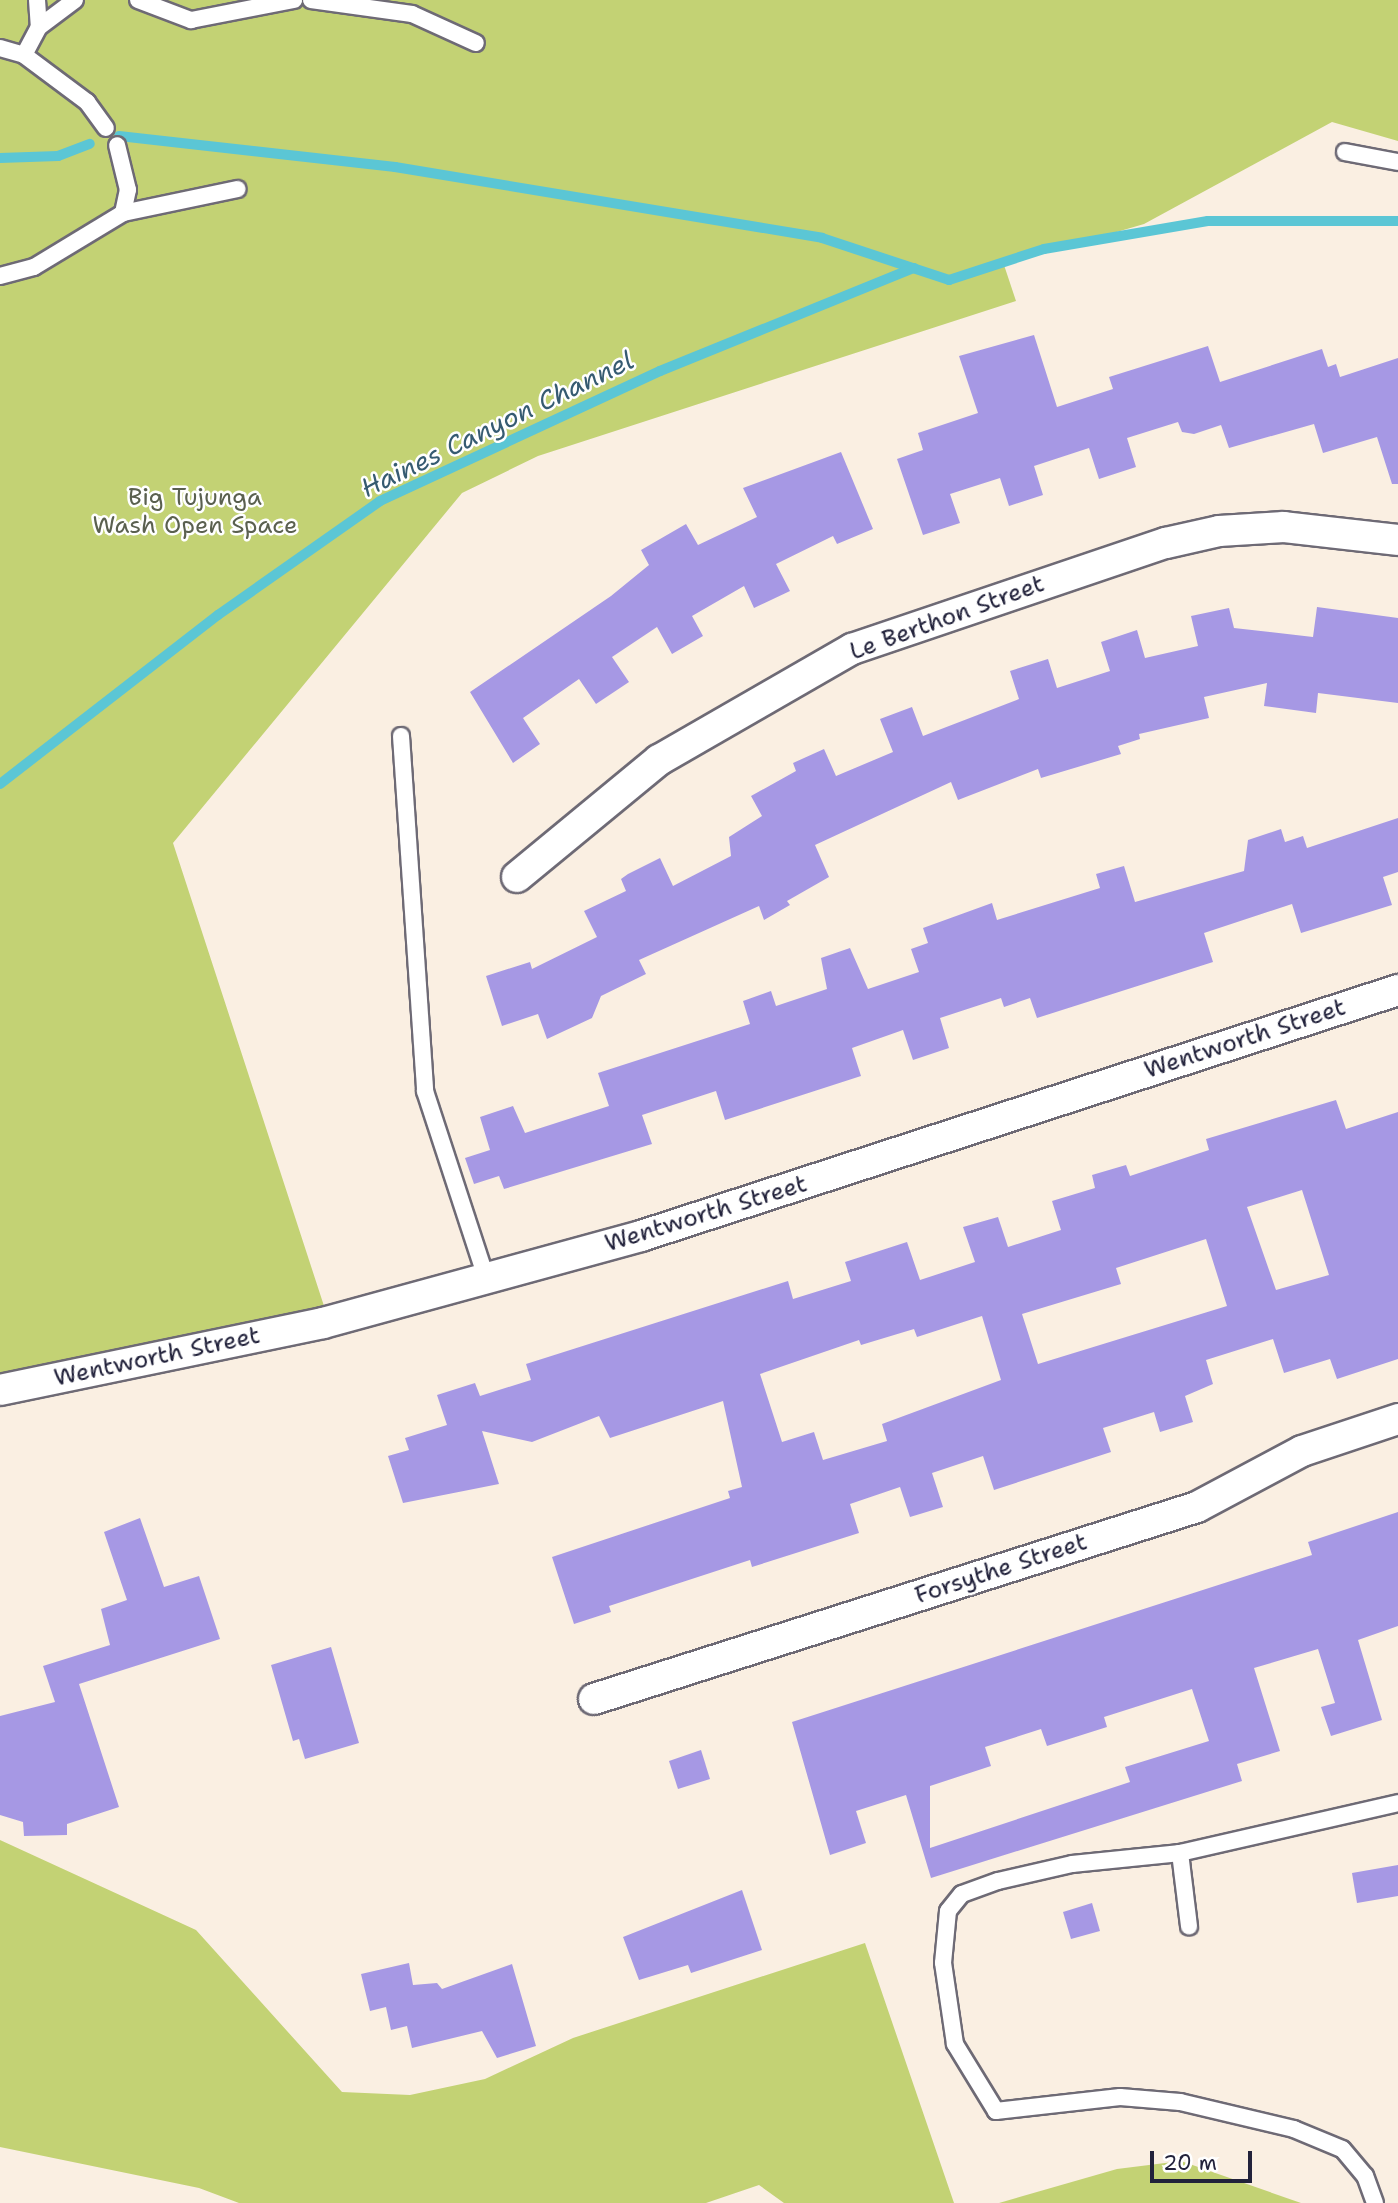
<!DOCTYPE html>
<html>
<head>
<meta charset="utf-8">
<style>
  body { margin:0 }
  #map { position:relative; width:1398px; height:2203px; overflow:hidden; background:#faefe2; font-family:"Shantell Sans",sans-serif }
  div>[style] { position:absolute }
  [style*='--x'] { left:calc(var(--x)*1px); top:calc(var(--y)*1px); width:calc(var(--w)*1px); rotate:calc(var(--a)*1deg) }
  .green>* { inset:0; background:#c3d274 }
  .stream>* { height:10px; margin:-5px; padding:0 5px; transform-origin:5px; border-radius:5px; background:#5bc6d5 }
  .building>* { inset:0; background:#a698e4 }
  .roads { filter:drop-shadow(2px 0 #6e6a75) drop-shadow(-2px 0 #6e6a75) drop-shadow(0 2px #6e6a75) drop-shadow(0 -2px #6e6a75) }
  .lane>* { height:16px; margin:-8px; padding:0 8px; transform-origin:8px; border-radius:8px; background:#fff }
  .street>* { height:30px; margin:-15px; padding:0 15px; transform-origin:15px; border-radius:15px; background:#fff }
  span { translate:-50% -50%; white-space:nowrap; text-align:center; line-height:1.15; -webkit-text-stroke:5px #fff; paint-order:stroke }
  .park-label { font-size:24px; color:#5a604f }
  .street-label { font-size:24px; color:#22223b }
  .water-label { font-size:26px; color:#365b71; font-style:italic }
  .scale { position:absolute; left:1150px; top:2151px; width:102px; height:32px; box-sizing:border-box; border:4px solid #22223b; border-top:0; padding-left:9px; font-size:21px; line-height:24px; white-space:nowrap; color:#22223b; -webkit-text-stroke:5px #fff; paint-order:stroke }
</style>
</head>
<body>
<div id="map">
  <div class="green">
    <div style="clip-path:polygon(0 0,1398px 0,1398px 141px,1332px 122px,1144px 224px,1004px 265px,1016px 301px,538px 456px,462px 493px,173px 843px,324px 1306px,0 1374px)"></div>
    <div style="clip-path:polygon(0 1840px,196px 1930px,342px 2092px,410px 2095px,485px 2079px,573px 2038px,865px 1943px,954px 2203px,784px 2203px,759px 2185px,706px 2203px,239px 2203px,199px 2188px,0 2147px)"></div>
    <div style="clip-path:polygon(1181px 2161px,1301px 2203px,999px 2203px,1117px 2169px)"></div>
  </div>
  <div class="stream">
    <div style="--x:119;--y:136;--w:278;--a:6.4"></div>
    <div style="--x:395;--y:167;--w:433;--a:9.4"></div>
    <div style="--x:822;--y:238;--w:134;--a:18.3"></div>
    <div style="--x:949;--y:280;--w:100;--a:-18.1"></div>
    <div style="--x:1044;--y:249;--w:166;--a:-9.7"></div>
    <div style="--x:1208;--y:221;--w:190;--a:0"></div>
    <div style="--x:0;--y:158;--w:58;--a:-2"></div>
    <div style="--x:58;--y:156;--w:34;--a:-21"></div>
    <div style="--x:0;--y:784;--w:276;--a:-37.8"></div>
    <div style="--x:218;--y:615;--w:198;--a:-35.1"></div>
    <div style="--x:380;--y:501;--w:309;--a:-24.9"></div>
    <div style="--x:660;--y:371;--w:274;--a:-22.1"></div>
  </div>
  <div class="building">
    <div style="clip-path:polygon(1034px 335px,1057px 407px,1113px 389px,1109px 377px,1208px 346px,1220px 382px,1322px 349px,1328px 367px,1336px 364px,1340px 377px,1398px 358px,1398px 484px,1392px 484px,1377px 437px,1323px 453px,1314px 424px,1229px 448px,1221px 425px,1194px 434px,1182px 432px,1178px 422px,1127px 438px,1136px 467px,1099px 479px,1089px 448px,1034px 466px,1043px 495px,1009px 506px,1000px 478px,950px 494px,960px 523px,923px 535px,897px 459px,923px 450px,918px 433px,978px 413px,959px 356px)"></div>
    <div style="clip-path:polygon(841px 452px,873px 529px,837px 544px,833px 536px,776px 564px,790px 591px,754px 608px,744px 586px,692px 616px,703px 636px,672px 654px,657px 627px,612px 657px,629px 682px,596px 704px,579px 679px,523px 718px,540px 744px,513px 763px,470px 692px,611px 596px,649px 565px,641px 550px,686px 524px,698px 545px,757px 517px,743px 488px)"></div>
    <div style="clip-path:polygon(1317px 607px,1398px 618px,1398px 703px,1318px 693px,1316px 713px,1264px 706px,1267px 683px,1204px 697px,1209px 718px,1139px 734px,1140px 739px,1118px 746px,1121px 754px,1041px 778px,1038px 769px,958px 800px,951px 782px,815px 845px,829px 877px,787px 901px,790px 905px,764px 920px,759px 906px,639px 960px,646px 974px,601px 996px,592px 1018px,547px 1039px,538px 1014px,502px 1026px,486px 976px,530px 962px,532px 969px,597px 937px,584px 911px,626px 891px,621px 879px,628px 874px,660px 858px,673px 886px,731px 856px,729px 837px,762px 816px,751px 796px,796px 771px,793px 763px,824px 749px,836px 776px,893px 752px,880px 719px,912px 707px,923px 736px,1019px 699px,1010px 671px,1048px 659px,1057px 688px,1110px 671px,1101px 642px,1137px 630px,1145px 658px,1198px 646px,1191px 616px,1229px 608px,1234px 628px,1313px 637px)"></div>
    <div style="clip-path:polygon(1398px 818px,1398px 872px,1383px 877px,1392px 905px,1301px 933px,1292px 904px,1204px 933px,1213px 962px,1037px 1018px,1030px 998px,1004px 1007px,1001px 998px,940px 1018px,949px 1048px,913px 1060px,903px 1030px,852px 1048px,861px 1076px,725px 1120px,716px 1091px,642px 1115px,652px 1144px,504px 1189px,499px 1176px,474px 1184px,465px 1158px,490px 1150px,480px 1117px,513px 1106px,525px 1133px,609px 1106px,598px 1073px,750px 1024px,743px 1001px,771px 991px,776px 1006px,827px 989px,821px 958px,850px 948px,868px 989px,919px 972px,911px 949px,928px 943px,923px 928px,992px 903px,997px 920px,1100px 888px,1096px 874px,1124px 866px,1135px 902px,1244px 871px,1248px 840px,1281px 829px,1285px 842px,1303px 836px,1307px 848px)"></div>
    <div style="clip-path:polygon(evenodd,1336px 1100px,1346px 1129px,1398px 1112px,1398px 1359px,1337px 1379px,1330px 1359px,1284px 1373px,1273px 1339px,1206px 1360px,1213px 1384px,1185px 1396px,1193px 1422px,1160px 1432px,1154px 1412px,1103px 1428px,1111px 1452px,994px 1490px,983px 1456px,932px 1473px,943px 1507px,910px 1517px,900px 1487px,850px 1504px,859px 1533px,752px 1567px,750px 1560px,609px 1606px,611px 1612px,574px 1624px,552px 1557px,730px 1498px,728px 1491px,742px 1487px,723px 1401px,610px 1438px,599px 1416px,532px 1442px,482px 1431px,499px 1484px,403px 1503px,388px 1456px,409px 1450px,405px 1438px,447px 1425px,437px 1395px,475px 1383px,480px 1396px,531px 1380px,526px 1364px,788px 1281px,793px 1299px,851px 1281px,845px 1262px,907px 1242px,920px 1280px,975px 1262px,963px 1227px,998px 1217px,1008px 1247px,1061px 1230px,1052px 1201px,1095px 1188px,1092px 1175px,1126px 1165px,1130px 1176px,1209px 1150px,1206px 1139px,1336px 1100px,1302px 1190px,1329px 1275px,1276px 1290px,1247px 1207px,1302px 1190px,1336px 1100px,1206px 1239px,1227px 1306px,1038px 1364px,1022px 1314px,1121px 1284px,1116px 1268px,1206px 1239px,1336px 1100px,982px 1316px,1001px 1380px,882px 1424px,887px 1441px,823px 1460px,814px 1432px,782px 1442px,760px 1374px,859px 1340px,861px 1345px,914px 1329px,917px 1337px,982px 1316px)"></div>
    <div style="clip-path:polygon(evenodd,1398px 1512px,1398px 1626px,1358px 1640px,1382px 1720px,1331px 1736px,1321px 1707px,1335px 1703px,1318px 1649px,1254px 1668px,1280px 1751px,1237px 1764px,1242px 1781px,931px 1878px,906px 1795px,856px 1811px,866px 1843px,830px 1855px,792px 1722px,1312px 1555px,1308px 1542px,1398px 1512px,1192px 1689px,1209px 1741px,1125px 1767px,1130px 1782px,930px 1848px,930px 1786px,991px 1766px,985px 1747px,1041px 1729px,1047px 1746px,1107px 1727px,1104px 1717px,1192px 1689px)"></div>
    <div style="clip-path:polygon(140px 1518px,164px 1587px,199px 1576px,220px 1639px,79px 1684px,119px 1807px,67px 1824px,67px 1835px,24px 1836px,23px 1822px,0 1815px,0 1716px,55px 1702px,43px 1666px,110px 1645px,101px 1609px,127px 1600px,104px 1532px)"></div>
    <div style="clip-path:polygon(331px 1647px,359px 1743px,305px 1759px,299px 1739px,293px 1741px,271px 1665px)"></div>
    <div style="clip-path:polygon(701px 1750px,710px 1779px,678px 1789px,669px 1761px)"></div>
    <div style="clip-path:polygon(1398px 1865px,1398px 1896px,1357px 1903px,1352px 1873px)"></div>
    <div style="clip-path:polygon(742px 1890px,762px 1950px,691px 1973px,688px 1965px,639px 1980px,623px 1937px)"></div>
    <div style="clip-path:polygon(1092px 1903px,1100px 1931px,1071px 1939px,1063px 1912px)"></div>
    <div style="clip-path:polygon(409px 1963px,413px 1985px,437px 1983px,442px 1989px,512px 1964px,536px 2046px,497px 2058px,482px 2031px,412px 2048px,407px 2026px,391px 2030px,386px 2007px,370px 2011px,361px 1974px)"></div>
  </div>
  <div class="roads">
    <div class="lane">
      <div style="--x:37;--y:0;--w:27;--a:86"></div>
      <div style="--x:138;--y:0;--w:57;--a:20.7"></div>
      <div style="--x:191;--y:20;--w:105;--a:-11"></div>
      <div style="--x:311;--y:0;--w:102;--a:7.9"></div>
      <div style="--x:412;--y:14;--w:70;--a:24.4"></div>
      <div style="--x:0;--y:48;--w:25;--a:16"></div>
      <div style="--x:24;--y:55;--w:79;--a:36.7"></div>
      <div style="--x:87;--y:102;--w:32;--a:54"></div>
      <div style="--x:24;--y:55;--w:32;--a:-62"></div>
      <div style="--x:39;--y:27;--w:45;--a:-36.9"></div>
      <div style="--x:1345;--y:152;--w:54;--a:10.7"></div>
      <div style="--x:123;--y:213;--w:117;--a:-11.8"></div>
      <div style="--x:0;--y:276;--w:35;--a:-15"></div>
      <div style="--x:34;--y:267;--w:104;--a:-31.2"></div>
      <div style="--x:123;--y:213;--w:24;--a:-78"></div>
      <div style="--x:128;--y:190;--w:46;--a:-103.7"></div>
      <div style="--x:401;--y:736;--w:356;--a:86.1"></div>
      <div style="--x:425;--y:1091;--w:197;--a:71.9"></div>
      <div style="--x:1180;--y:1853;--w:74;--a:83"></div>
      <div style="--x:1375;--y:2203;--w:29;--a:-110"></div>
      <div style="--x:1365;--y:2176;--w:35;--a:-130"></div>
      <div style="--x:1342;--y:2149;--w:52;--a:-157.4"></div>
      <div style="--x:1294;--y:2129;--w:117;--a:-166.7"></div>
      <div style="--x:1180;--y:2102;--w:60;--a:-175.2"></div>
      <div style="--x:1120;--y:2097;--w:125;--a:173.6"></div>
      <div style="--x:996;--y:2111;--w:79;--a:-121.5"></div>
      <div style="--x:955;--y:2044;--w:82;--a:-98.4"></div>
      <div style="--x:943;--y:1963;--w:52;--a:-84.5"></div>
      <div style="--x:948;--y:1911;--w:22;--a:-51"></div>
      <div style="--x:962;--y:1894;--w:38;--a:-20"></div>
      <div style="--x:998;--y:1881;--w:76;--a:-12.9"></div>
      <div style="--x:1072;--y:1864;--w:109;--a:-5.8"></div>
      <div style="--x:1180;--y:1853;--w:224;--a:-12.9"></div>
    </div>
    <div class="street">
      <div style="--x:517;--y:877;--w:184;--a:-39.5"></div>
      <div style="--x:659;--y:760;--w:223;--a:-29.9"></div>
      <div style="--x:852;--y:649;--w:331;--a:-18.7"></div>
      <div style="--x:1166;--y:543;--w:54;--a:-12.8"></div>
      <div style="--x:1219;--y:531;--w:65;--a:-3.5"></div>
      <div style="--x:1284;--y:527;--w:115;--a:6.5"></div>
      <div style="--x:0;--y:1390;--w:330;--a:-11.7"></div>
      <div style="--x:323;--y:1323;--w:330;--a:-15.3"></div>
      <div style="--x:641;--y:1236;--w:796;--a:-18"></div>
      <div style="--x:594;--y:1699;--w:633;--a:-17.66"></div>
      <div style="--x:1197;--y:1507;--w:119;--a:-28.1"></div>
      <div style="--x:1302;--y:1451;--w:101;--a:-18.4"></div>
    </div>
  </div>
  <div class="park-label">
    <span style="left:195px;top:512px">Big Tujunga<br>Wash Open Space</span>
  </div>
  <div class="street-label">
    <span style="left:947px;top:618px;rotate:-20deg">Le Berthon Street</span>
    <span style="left:1245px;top:1039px;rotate:-18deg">Wentworth Street</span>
    <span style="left:706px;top:1214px;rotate:-17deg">Wentworth Street</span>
    <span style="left:157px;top:1357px;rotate:-12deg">Wentworth Street</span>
    <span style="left:1001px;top:1569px;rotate:-18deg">Forsythe Street</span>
  </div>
  <div class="water-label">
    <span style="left:497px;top:424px;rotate:-26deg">Haines Canyon Channel</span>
  </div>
  <div class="scale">20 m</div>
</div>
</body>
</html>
